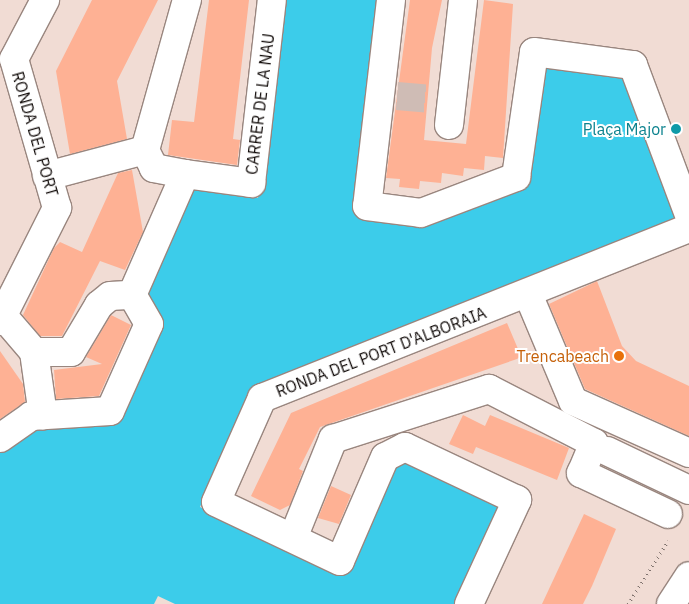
<!DOCTYPE html>
<html>
<head>
<meta charset="utf-8">
<style>
  body { margin:0 }
  #map { position:relative; width:689px; height:604px; overflow:hidden; background:#f1dcd4; font-family:"IBM Plex Sans",sans-serif }
  div>[style] { position:absolute }
  [style*='--x'] { left:calc(var(--x)*1px); top:calc(var(--y)*1px); width:calc(var(--w)*1px); rotate:calc(var(--a)*1deg) }
  .water>* { inset:0; background:#3cccea }
  .building>* { inset:0; background:#feb194 }
  .minor-tunnel>* { height:28px; margin-top:-14px; transform-origin:0; background:repeating-linear-gradient(90deg,#cfbcb5 0 28px,transparent 0 42px) }
  .path>* { height:3px; margin-top:-1.5px; transform-origin:0; background:repeating-linear-gradient(90deg,#7f726d 0 1px,transparent 0 5px) }
  .roads { filter:drop-shadow(1px 0 #99867f) drop-shadow(-1px 0 #99867f) drop-shadow(0 1px #99867f) drop-shadow(0 -1px #99867f) }
  .minor>* { height:28px; margin:-14px; padding:0 14px; transform-origin:14px; border-radius:14px; background:#fff }
  .dots>* { width:14px; height:14px; translate:-50% -50%; box-sizing:border-box; border:2px solid #fff; border-radius:50% }
  span { translate:-50% -50%; white-space:nowrap; text-align:center; line-height:1.15; -webkit-text-stroke:4px #fff; paint-order:stroke }
  .street-label { font-size:16px; color:#100a08 }
  .culture-label { font-size:16px; color:#0d838f }
  .right { translate:-100% -50%; text-align:right }
  .food-label { font-size:16px; color:#c56008 }
</style>
</head>
<body>
<div id="map">
  <div class="water">
    <div style="clip-path:polygon(282px 0,382px 0,355px 213px,421px 222px,527px 185px,542px 59px,630px 70px,685px 222px,251px 392px,200px 507px,344px 575px,398px 456px,508px 505px,462px 604px,175px 604px,158px 596px,154px 604px,0 604px,0 447px,28px 428px,115px 420px,140px 297px,191px 189px,258px 198px)"></div>
  </div>
  <div class="building">
    <div style="clip-path:polygon(92px 0,158px 0,117px 81px,127px 139px,70px 154px,56px 71px)"></div>
    <div style="clip-path:polygon(209px 0,249px 0,233px 139px,240px 140px,237px 165px,168px 155px,172px 120px,194px 122px)"></div>
    <div style="clip-path:polygon(410px 0,442px 0,432px 48px,424px 140px,466px 144px,484px 0,513px 4px,503px 158px,485px 156px,484px 170px,464px 168px,463px 176px,442px 173px,441px 183px,420px 181px,419px 189px,399px 187px,400px 179px,386px 178px)"></div>
    <div style="clip-path:polygon(132px 170px,143px 232px,125px 270px,100px 261px,62px 336px,40px 336px,23px 315px,54px 248px,60px 242px,82px 252px,118px 173px)"></div>
    <div style="clip-path:polygon(597px 281px,622px 346px,636px 361px,689px 386px,689px 436px,585px 389px,549px 304px)"></div>
    <div style="clip-path:polygon(111px 315px,131px 325px,99px 396px,56px 399px,54px 370px,102px 364px,86px 357px)"></div>
    <div style="clip-path:polygon(507px 323px,521px 356px,517px 359px,320px 427px,299px 469px,303px 471px,290px 505px,280px 510px,251px 496px,291px 413px)"></div>
    <div style="clip-path:polygon(0 351px,23px 384px,25px 402px,0 419px)"></div>
    <div style="clip-path:polygon(463px 415px,485px 426px,490px 415px,569px 448px,557px 480px,476px 447px,473px 454px,449px 444px)"></div>
    <div style="clip-path:polygon(331px 486px,351px 495px,339px 524px,318px 518px)"></div>
    <div style="clip-path:polygon(584px 514px,616px 529px,592px 586px,583px 604px,542px 604px)"></div>
  </div>
  <div class="minor-tunnel">
    <div style="--x:397;--y:96;--w:32;--a:5"></div>
  </div>
  <div class="path">
    <div style="--x:628;--y:604;--w:75;--a:-57.6"></div>
  </div>
  <div class="roads">
    <div class="minor">
      <div style="--x:391;--y:0;--w:207;--a:96.6"></div>
      <div style="--x:367;--y:206;--w:54;--a:7.4"></div>
      <div style="--x:421;--y:213;--w:102;--a:-20.8"></div>
      <div style="--x:516;--y:177;--w:126;--a:-81.8"></div>
      <div style="--x:534;--y:52;--w:100;--a:7.5"></div>
      <div style="--x:633;--y:65;--w:160;--a:69.5"></div>
      <div style="--x:449;--y:125;--w:126;--a:-83.6"></div>
      <div style="--x:185;--y:174;--w:32;--a:-169"></div>
      <div style="--x:154;--y:168;--w:20;--a:-117"></div>
      <div style="--x:145;--y:150;--w:156;--a:-74.4"></div>
      <div style="--x:47;--y:176;--w:101;--a:-14.9"></div>
      <div style="--x:528;--y:294;--w:116;--a:67.2"></div>
      <div style="--x:573;--y:401;--w:127;--a:24.1"></div>
      <div style="--x:4;--y:317;--w:46;--a:49.4"></div>
      <div style="--x:34;--y:352;--w:64;--a:81.9"></div>
      <div style="--x:0;--y:321;--w:127;--a:-63.2"></div>
      <div style="--x:57;--y:208;--w:155;--a:-106.1"></div>
      <div style="--x:14;--y:59;--w:67;--a:-62.3"></div>
      <div style="--x:34;--y:352;--w:37;--a:0"></div>
      <div style="--x:71;--y:352;--w:55;--a:-59.2"></div>
      <div style="--x:99;--y:305;--w:14;--a:-39"></div>
      <div style="--x:110;--y:296;--w:22;--a:-3"></div>
      <div style="--x:0;--y:438;--w:38;--a:-35"></div>
      <div style="--x:31;--y:416;--w:79;--a:-3.6"></div>
      <div style="--x:110;--y:411;--w:95;--a:-65.9"></div>
      <div style="--x:149;--y:324;--w:34;--a:-120"></div>
      <div style="--x:132;--y:295;--w:132;--a:-66.3"></div>
      <div style="--x:185;--y:174;--w:67;--a:7.8"></div>
      <div style="--x:251;--y:183;--w:184;--a:-83.5"></div>
      <div style="--x:607;--y:451;--w:91;--a:25.4"></div>
      <div style="--x:293;--y:538;--w:107;--a:-68"></div>
      <div style="--x:333;--y:439;--w:164;--a:-17.8"></div>
      <div style="--x:489;--y:389;--w:118;--a:27.2"></div>
      <div style="--x:594;--y:443;--w:33;--a:113"></div>
      <div style="--x:581;--y:473;--w:96;--a:25.2"></div>
      <div style="--x:469;--y:604;--w:115;--a:-65.2"></div>
      <div style="--x:517;--y:500;--w:124;--a:-154.7"></div>
      <div style="--x:405;--y:447;--w:22;--a:153"></div>
      <div style="--x:385;--y:457;--w:113;--a:113.4"></div>
      <div style="--x:340;--y:561;--w:137;--a:-154.6"></div>
      <div style="--x:216;--y:502;--w:114;--a:-66.1"></div>
      <div style="--x:262;--y:398;--w:460;--a:-21.7"></div>
      <div style="--x:671;--y:604;--w:33;--a:-57"></div>
    </div>
  </div>
  <div class="dots">
    <div style="left:676px;top:129px;background:#0f9aa8"></div>
    <div style="left:619px;top:356px;background:#e8710a"></div>
  </div>
  <div class="street-label">
    <span style="left:260px;top:104px;rotate:-83deg">CARRER DE LA NAU</span>
    <span style="left:35px;top:134px;rotate:74deg">RONDA DEL PORT</span>
    <span style="left:381px;top:352px;rotate:-21deg">RONDA DEL PORT D'ALBORAIA</span>
  </div>
  <div class="culture-label">
    <span class="right" style="left:666px;top:129px">Plaça Major</span>
  </div>
  <div class="food-label">
    <span class="right" style="left:609px;top:356px">Trencabeach</span>
  </div>
</div>
</body>
</html>
